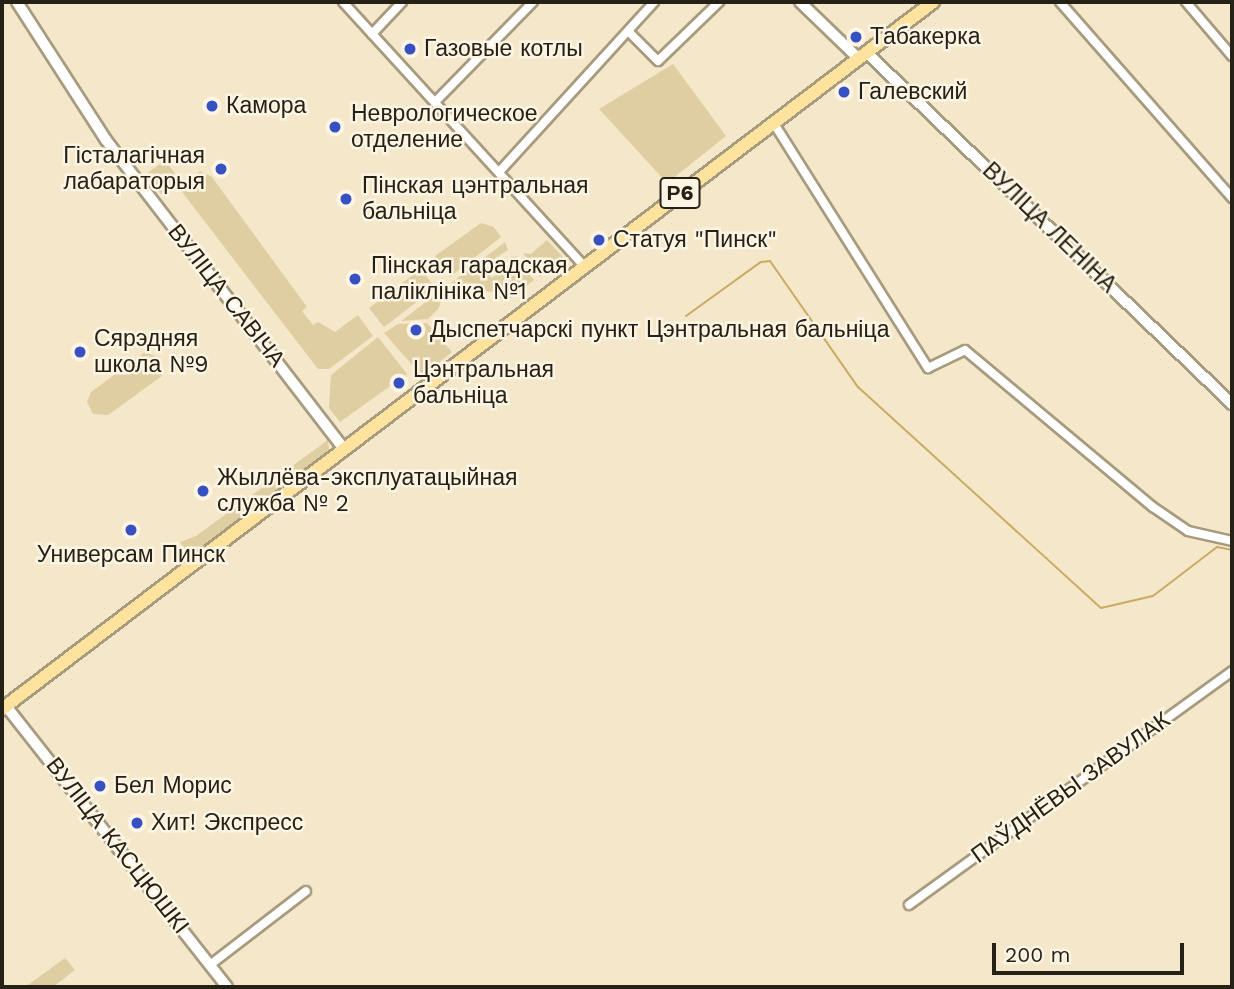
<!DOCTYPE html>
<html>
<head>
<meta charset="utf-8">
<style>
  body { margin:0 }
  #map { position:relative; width:1234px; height:989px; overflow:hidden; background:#f4e7ca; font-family:"Work Sans",sans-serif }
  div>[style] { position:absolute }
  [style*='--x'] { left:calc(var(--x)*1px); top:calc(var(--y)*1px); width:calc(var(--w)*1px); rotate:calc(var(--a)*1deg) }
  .green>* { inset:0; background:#e0cea3 }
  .stream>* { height:2px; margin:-1px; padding:0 1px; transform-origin:1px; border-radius:1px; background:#c9ab63 }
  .roads { filter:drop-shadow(2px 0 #a79b7f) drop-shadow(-2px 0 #a79b7f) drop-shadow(0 2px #a79b7f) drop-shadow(0 -2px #a79b7f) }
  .minor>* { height:8px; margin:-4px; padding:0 4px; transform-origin:4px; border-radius:4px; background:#fff }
  .tertiary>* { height:10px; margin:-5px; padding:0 5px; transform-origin:5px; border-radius:5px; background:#fff }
  .primary>* { height:12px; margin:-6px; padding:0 6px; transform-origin:6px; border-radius:6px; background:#fee39f }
  .dots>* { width:19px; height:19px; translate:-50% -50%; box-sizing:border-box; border:4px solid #fdf5e3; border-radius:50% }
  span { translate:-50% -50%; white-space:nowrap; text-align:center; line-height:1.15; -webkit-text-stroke:5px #fdf5e3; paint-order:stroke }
  .shield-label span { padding:2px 5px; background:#fdf5e3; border:2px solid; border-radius:5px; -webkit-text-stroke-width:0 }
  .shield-label { font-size:21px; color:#262116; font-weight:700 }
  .poi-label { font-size:23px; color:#262116 }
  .left { translate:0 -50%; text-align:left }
  .right { translate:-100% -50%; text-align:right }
  .street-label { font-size:23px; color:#262116 }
  .frame { position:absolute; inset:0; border:4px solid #262116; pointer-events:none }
  .scale { position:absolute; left:992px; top:943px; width:192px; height:32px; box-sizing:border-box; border:4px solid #262116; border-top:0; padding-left:9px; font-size:21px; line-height:24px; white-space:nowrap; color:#262116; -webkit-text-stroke:5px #fdf5e3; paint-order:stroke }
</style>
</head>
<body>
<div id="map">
  <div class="green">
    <div style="clip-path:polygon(673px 64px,726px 136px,667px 183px,599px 109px)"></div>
    <div style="clip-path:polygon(165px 160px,179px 179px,161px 194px,145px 175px)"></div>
    <div style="clip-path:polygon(200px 171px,212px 177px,307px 307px,302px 311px,313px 325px,318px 322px,335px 332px,358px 315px,373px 336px,329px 369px,318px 369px,179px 188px)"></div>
    <div style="clip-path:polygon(481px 223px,494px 227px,501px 237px,450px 277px,435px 256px)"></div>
    <div style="clip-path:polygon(547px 240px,564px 258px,540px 277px,523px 253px,531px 254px)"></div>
    <div style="clip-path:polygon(505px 242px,508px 250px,483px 266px,492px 278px,511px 263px,508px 258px,516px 256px,534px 280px,505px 302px,494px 292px,454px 288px,442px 296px,439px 308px,428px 319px,401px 321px)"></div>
    <div style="clip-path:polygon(421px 269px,435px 288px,384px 327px,369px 308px)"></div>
    <div style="clip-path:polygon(427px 323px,452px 352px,422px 376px,384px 333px,398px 324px)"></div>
    <div style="clip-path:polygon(378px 337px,407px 374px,340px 422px,329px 408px,331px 375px)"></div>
    <div style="clip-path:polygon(145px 352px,160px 358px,162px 376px,108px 415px,93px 414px,87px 402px,91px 392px)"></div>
    <div style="clip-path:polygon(328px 440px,329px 450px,194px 553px,186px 551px,180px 542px,196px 536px)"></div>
    <div style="clip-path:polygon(65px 958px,75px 970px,53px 987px,25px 987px)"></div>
  </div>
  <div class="stream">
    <div style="--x:686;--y:316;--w:92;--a:-35.8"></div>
    <div style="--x:761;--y:262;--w:9;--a:-6"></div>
    <div style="--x:770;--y:261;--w:154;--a:55.1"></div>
    <div style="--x:858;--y:387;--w:328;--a:42.3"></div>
    <div style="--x:1101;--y:608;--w:53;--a:-13"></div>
    <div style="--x:1153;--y:596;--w:81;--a:-37.4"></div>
    <div style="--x:1217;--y:547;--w:15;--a:11"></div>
  </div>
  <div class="roads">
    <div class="minor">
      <div style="--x:343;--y:2;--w:359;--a:47.6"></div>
      <div style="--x:1060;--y:2;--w:261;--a:48.7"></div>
      <div style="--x:1186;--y:2;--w:71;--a:49.6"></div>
      <div style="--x:629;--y:32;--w:41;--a:45"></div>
      <div style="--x:658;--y:61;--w:85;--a:-44"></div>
      <div style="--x:372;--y:34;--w:44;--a:-46.8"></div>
      <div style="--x:435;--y:102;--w:140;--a:-45.6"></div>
      <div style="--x:773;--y:122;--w:291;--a:57.8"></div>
      <div style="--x:928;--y:368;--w:41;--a:-25.9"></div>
      <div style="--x:965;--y:350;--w:245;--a:39.9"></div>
      <div style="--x:1153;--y:507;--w:42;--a:34.4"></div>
      <div style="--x:1188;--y:531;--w:45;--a:12.8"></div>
      <div style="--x:499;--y:172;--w:230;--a:-47.6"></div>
      <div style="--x:909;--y:905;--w:399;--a:-35.9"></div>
      <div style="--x:210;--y:965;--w:121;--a:-37.6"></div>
    </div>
    <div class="tertiary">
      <div style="--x:17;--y:2;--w:164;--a:57.2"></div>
      <div style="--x:106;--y:140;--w:389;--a:52.4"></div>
      <div style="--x:800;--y:2;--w:81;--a:44"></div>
      <div style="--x:866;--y:52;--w:508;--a:43.88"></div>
      <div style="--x:6;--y:706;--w:357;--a:51.8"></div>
    </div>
    <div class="primary">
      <div style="--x:2;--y:709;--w:1169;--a:-37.21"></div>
    </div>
  </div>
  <div class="dots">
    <div style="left:856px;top:37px;background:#3750c2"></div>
    <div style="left:410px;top:49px;background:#3750c2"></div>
    <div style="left:844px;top:92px;background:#3750c2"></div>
    <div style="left:212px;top:106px;background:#3750c2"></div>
    <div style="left:335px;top:127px;background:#3750c2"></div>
    <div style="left:221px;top:169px;background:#3750c2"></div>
    <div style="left:346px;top:199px;background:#3750c2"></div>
    <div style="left:599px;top:240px;background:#3750c2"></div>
    <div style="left:355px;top:279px;background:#3750c2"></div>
    <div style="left:416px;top:330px;background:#3750c2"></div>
    <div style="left:80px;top:352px;background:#3750c2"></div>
    <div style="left:399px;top:383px;background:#3750c2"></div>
    <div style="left:203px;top:491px;background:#3750c2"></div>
    <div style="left:131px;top:530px;background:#3750c2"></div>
    <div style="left:100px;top:786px;background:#3750c2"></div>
    <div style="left:137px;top:823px;background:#3750c2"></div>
  </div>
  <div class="shield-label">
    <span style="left:680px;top:193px">Р6</span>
  </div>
  <div class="poi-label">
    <span class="left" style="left:870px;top:37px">Табакерка</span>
    <span class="left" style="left:424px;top:49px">Газовые котлы</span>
    <span class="left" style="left:858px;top:92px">Галевский</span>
    <span class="left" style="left:226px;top:106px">Камора</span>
    <span class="left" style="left:351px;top:127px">Неврологическое<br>отделение</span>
    <span class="right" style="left:205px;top:169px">Гісталагічная<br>лабараторыя</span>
    <span class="left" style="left:362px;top:199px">Пінская цэнтральная<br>бальніца</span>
    <span class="left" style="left:613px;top:240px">Статуя "Пинск"</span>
    <span class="left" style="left:371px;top:279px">Пінская гарадская<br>паліклініка №1</span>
    <span class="left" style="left:430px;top:330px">Дыспетчарскі пункт Цэнтральная бальніца</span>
    <span class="left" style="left:94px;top:352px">Сярэдняя<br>школа №9</span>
    <span class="left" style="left:413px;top:383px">Цэнтральная<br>бальніца</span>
    <span class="left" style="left:217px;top:491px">Жыллёва-эксплуатацыйная<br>служба № 2</span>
    <span style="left:131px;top:555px">Универсам Пинск</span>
    <span class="left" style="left:114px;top:786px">Бел Морис</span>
    <span class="left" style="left:151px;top:823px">Хит! Экспресс</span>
  </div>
  <div class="street-label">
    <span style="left:1049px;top:228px;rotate:44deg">ВУЛІЦА ЛЕНІНА</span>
    <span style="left:226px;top:296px;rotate:52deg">ВУЛІЦА САВІЧА</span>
    <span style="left:1071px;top:788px;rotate:-36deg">ПАЎДНЁВЫ ЗАВУЛАК</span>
    <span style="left:117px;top:846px;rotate:52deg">ВУЛІЦА КАСЦЮШКІ</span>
  </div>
  <div class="frame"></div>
  <div class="scale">200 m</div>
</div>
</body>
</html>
